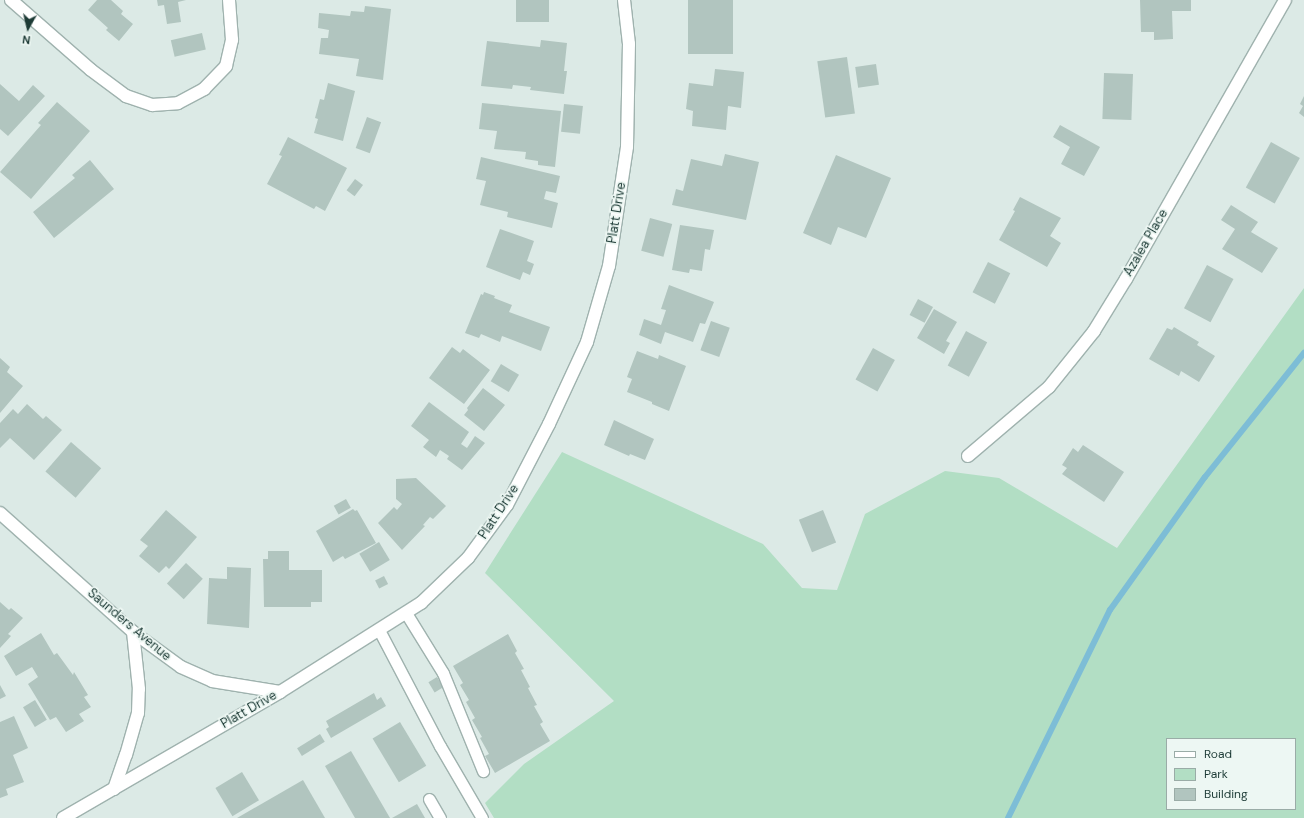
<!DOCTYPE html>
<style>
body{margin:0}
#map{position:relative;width:1304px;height:818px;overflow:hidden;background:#dceae6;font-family:"DM Sans",sans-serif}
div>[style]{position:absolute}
.green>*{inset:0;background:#b2dec4}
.stream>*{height:6px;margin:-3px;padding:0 3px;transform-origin:3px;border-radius:3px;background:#7dbdd6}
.building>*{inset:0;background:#b1c5bf;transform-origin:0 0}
.roads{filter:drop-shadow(1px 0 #9fb2ae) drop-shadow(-1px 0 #9fb2ae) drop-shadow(0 1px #9fb2ae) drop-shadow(0 -1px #9fb2ae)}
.lane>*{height:11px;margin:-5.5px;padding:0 5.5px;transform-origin:5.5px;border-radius:5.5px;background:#fff}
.street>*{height:12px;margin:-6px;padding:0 6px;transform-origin:6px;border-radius:6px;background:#fff}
.secondary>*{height:12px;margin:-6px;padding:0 6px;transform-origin:6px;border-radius:6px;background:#fff}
span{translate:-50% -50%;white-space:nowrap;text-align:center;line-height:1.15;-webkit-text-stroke:3.5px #edf7f3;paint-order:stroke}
.street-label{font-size:13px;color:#1d3b36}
.legend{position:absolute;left:1166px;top:738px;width:130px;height:72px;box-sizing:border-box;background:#edf7f3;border:1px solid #9aaca7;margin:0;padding:5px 7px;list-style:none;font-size:12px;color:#1d3b36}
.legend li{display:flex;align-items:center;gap:8px;height:20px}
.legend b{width:20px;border:1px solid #9aaca7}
.north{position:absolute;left:8px;top:8px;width:40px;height:40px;-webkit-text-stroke:3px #edf7f3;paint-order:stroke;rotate:188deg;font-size:11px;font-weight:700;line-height:16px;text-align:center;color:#1d3b36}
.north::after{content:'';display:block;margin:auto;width:14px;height:18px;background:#1d3b36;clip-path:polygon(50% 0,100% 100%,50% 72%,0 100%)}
</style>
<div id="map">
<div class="green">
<div style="clip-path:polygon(evenodd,1304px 288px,1304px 818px,494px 818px,485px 803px,524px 764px,614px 701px,485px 573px,562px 452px,763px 544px,802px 588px,837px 590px,865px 514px,945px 471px,999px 478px,1117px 548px,1304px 288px,1167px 739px,1295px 739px,1295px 809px,1167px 809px,1167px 739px)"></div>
</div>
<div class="stream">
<div style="left:1008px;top:818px;width:232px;rotate:-63.9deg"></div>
<div style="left:1110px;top:610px;width:163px;rotate:-54.5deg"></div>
<div style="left:1205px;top:477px;width:159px;rotate:-51.4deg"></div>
</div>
<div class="building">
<div style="clip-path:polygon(97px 0,111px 0,123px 11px,121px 14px,133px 24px,119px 41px,106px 30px,108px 28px,88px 10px)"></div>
<div style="clip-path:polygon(157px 0,186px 0,178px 2px,181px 22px,167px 24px,164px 5px,158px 6px)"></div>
<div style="left:516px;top:0;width:33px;height:22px"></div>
<div style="left:688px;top:0;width:45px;height:54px"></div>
<div style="clip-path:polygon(1140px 0,1191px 0,1191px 11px,1172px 11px,1173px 39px,1154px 40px,1154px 32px,1141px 32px)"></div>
<div style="clip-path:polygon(365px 6px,391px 9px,383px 80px,356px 76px,359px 59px,319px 54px,321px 38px,328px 38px,329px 30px,318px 28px,319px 13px,350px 16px,351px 11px,364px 12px)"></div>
<div style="left:202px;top:33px;width:17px;height:32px;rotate:77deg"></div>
<div style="clip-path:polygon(541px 40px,567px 43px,564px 71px,567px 71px,564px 94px,530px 90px,531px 87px,513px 85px,512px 89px,481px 86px,487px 41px,540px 47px)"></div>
<div style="left:847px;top:57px;width:57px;height:30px;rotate:82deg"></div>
<div style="left:876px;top:64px;width:21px;height:21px;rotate:82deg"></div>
<div style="clip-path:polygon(715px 69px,744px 72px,741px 108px,728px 106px,726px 130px,692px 126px,693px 111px,686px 109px,689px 83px,713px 86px)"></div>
<div style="left:1104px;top:73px;width:29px;height:46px;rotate:2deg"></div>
<div style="clip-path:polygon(328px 83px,355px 91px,343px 141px,314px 133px,318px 119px,315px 118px,320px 99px,324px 100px)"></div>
<div style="clip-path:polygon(0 84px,19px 101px,33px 85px,45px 96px,8px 136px,0 129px)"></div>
<div style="clip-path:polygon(1304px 96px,1304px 117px,1299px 113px,1303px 106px,1300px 104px)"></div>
<div style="clip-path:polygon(57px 102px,90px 131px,31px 199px,0 172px,41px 125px,38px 123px)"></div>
<div style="clip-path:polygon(482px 103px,561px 111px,555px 167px,538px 165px,538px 161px,525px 159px,526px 152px,494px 149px,497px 131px,479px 129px)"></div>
<div style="left:564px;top:104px;width:19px;height:28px;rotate:6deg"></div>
<div style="left:367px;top:117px;width:15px;height:33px;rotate:20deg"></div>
<div style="clip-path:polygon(1060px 125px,1100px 147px,1084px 176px,1061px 164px,1070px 147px,1053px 137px)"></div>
<div style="clip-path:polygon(288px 137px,347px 168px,325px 211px,316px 206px,314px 209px,267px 184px,282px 156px,279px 155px)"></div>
<div style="left:1271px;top:142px;width:33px;height:52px;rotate:29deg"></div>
<div style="clip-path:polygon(725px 154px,759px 162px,746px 220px,672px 205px,676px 189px,683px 191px,691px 159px,722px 166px)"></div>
<div style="clip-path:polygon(836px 155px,891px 178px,866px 238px,838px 227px,831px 245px,803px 233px)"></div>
<div style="clip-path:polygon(481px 157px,560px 176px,556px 193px,546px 191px,544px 199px,558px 203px,552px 228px,507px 217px,508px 212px,480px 205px,486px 181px,476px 179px)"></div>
<div style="clip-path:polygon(90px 160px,114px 189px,54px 238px,33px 212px,75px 178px,72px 175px)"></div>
<div style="left:355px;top:179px;width:10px;height:14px;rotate:37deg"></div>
<div style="clip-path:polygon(1020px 197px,1061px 218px,1050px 236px,1061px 243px,1047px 267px,999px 240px,1015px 211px,1013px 210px)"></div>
<div style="clip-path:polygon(1231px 205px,1258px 222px,1251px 232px,1278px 248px,1262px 273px,1222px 249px,1235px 229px,1221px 220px)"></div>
<div style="left:650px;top:218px;width:23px;height:34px;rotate:15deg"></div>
<div style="clip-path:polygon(680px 225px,714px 230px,710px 250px,705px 249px,702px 271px,690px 269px,689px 273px,672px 270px)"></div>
<div style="clip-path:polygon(500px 229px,534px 241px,527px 261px,534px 264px,530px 275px,523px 272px,520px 280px,486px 267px)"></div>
<div style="left:988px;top:262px;width:25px;height:34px;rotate:27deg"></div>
<div style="left:1207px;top:265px;width:30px;height:49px;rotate:28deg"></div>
<div style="clip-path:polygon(669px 285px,714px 302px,705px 324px,700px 323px,693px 342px,665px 332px,661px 344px,639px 335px,644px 319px,661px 325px,666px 310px,661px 309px)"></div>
<div style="clip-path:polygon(484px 292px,495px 296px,494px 298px,512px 305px,509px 312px,550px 327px,541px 351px,502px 336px,500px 342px,481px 334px,479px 338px,465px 333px,481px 294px,483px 295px)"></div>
<div style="left:918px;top:299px;width:17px;height:18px;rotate:28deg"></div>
<div style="clip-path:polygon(934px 309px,957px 322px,946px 341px,950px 343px,944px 354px,917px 338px)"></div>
<div style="left:711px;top:321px;width:20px;height:31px;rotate:20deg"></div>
<div style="clip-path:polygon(1174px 327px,1199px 342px,1197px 345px,1215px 356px,1199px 382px,1181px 371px,1179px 376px,1149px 359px,1167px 328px,1172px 330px)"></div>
<div style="left:966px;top:331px;width:24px;height:39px;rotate:28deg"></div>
<div style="clip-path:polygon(452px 347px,460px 353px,463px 349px,490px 370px,464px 404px,429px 378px)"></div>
<div style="left:873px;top:348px;width:25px;height:36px;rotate:29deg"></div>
<div style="clip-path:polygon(637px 351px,658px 359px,659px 355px,686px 366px,669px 411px,652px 404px,652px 402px,627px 392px,632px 379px,627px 377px)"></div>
<div style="clip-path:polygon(0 358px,10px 367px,7px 372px,23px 386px,0 413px)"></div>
<div style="left:501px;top:364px;width:21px;height:20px;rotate:31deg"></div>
<div style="clip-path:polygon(483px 388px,505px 405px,484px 431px,464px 415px,468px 410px,467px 408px)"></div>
<div style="clip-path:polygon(429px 402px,469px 432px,461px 444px,467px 448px,475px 436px,485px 443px,462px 470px,447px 459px,449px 456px,440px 450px,436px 457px,423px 447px,429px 440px,411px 426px)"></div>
<div style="clip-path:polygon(27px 404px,43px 419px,46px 416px,62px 430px,34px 460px,10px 438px,0 448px,0 423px,13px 409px,18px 414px)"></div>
<div style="clip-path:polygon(614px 420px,654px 439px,645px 460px,630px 454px,629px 456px,604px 445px)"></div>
<div style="left:71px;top:442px;width:40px;height:39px;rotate:41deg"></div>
<div style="clip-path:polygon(1083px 445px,1124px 472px,1104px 502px,1062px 474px,1067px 468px,1062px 465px,1073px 448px,1078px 452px)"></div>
<div style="clip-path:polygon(416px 478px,446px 506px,433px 519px,430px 517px,423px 525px,425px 526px,402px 550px,378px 523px,394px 507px,397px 510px,402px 504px,396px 499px,396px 479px)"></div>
<div style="left:346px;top:499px;width:10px;height:14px;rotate:61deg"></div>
<div style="clip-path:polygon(353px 509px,355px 511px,357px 510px,376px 543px,345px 559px,343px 556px,333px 562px,316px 531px)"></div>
<div style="clip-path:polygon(166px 510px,197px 537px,169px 569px,166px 566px,159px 573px,139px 556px,148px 546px,140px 540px)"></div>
<div style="left:823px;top:510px;width:35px;height:26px;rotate:68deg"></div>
<div style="left:379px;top:542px;width:21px;height:23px;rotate:59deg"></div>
<div style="clip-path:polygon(268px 551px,289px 551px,289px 570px,322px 570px,322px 602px,311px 602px,311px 607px,264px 607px,263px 559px,268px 559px)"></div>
<div style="left:186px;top:563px;width:23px;height:28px;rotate:43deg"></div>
<div style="clip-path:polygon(227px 567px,251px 568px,249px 628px,207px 624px,209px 578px,227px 579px)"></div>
<div style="left:384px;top:576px;width:9px;height:10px;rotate:63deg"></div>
<div style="clip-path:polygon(0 602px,9px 610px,11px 608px,23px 618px,8px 634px,11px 636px,0 648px)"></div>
<div style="clip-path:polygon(41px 633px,54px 655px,57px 653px,73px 675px,74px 672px,88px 695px,84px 697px,91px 707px,79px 714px,84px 721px,66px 732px,56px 717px,50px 720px,28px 684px,38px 677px,32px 667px,16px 676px,4px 656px)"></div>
<div style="clip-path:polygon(508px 634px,517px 651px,515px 653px,524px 669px,521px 670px,530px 687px,528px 688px,537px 705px,534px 706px,543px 722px,540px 724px,550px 741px,495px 773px,485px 756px,489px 754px,480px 738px,482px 737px,472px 720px,475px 718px,466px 702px,469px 700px,460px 685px,463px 683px,453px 666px)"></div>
<div style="left:437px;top:677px;width:12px;height:10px;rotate:59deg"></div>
<div style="clip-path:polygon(0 685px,6px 696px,0 699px)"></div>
<div style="clip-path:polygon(374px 693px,377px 700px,381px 697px,386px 706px,331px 738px,326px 729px,329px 727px,326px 721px)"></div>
<div style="left:35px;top:700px;width:23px;height:14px;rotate:59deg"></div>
<div style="clip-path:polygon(14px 716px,28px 748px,13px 755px,24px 782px,6px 789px,8px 795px,0 798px,0 722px)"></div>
<div style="left:400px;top:722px;width:51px;height:32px;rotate:59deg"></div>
<div style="left:320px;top:734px;width:9px;height:27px;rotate:58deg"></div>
<div style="clip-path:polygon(351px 751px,390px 818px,355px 818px,325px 766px)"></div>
<div style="left:242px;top:772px;width:33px;height:31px;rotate:59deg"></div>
<div style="clip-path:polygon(303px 780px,325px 818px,237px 818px)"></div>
<div style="clip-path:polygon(417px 804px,425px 818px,392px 818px)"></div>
</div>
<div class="roads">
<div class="lane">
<div style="left:406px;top:613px;width:70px;rotate:58.3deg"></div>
<div style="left:443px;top:673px;width:106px;rotate:67.8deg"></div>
<div style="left:379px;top:630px;width:131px;rotate:62.3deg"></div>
<div style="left:440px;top:746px;width:83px;rotate:59.7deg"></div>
<div style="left:429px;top:799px;width:22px;rotate:60deg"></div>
</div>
<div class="street">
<div style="left:11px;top:0;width:106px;rotate:41.2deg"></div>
<div style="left:91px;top:70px;width:44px;rotate:36.6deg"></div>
<div style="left:126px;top:96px;width:28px;rotate:19deg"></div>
<div style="left:152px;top:105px;width:26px;rotate:-4deg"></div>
<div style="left:178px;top:103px;width:30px;rotate:-28deg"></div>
<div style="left:204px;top:89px;width:32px;rotate:-46deg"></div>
<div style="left:226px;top:66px;width:27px;rotate:-77deg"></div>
<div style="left:232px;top:40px;width:40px;rotate:-94.3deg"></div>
<div style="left:968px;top:456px;width:106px;rotate:-40.4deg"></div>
<div style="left:1049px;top:387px;width:72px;rotate:-51.2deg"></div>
<div style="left:1094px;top:331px;width:61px;rotate:-58.4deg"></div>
<div style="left:1126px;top:279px;width:321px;rotate:-60.3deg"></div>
</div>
<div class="secondary">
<div style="left:0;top:513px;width:178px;rotate:41.8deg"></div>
<div style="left:133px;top:632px;width:59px;rotate:36.1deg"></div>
<div style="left:181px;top:667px;width:34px;rotate:24deg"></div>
<div style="left:212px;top:681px;width:69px;rotate:9.2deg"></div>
<div style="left:114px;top:789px;width:36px;rotate:-71deg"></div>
<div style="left:126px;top:755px;width:44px;rotate:-74.1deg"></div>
<div style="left:138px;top:713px;width:24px;rotate:-88deg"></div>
<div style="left:139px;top:689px;width:57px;rotate:-96deg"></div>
<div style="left:63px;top:818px;width:251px;rotate:-30.1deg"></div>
<div style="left:280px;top:692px;width:167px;rotate:-32.3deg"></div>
<div style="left:421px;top:603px;width:65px;rotate:-43.8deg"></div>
<div style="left:468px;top:558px;width:66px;rotate:-53.7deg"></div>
<div style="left:507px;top:505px;width:91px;rotate:-62.6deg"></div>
<div style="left:549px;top:424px;width:90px;rotate:-65.1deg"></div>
<div style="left:587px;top:342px;width:79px;rotate:-73.9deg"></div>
<div style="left:609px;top:266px;width:120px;rotate:-81.4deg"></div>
<div style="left:627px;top:147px;width:103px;rotate:-88.9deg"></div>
<div style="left:629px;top:44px;width:44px;rotate:-96.5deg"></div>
</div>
</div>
<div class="street-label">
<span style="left:617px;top:213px;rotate:-81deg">Platt Drive</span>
<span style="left:1146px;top:243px;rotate:-60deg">Azalea Place</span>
<span style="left:499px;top:512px;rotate:-57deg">Platt Drive</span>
<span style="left:129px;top:625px;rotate:40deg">Saunders Avenue</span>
<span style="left:249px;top:710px;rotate:-30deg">Platt Drive</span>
</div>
<ul class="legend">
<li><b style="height:5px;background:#fff"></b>Road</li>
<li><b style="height:11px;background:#b2dec4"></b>Park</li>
<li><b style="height:11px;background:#b1c5bf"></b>Building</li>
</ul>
<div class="north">N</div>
</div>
